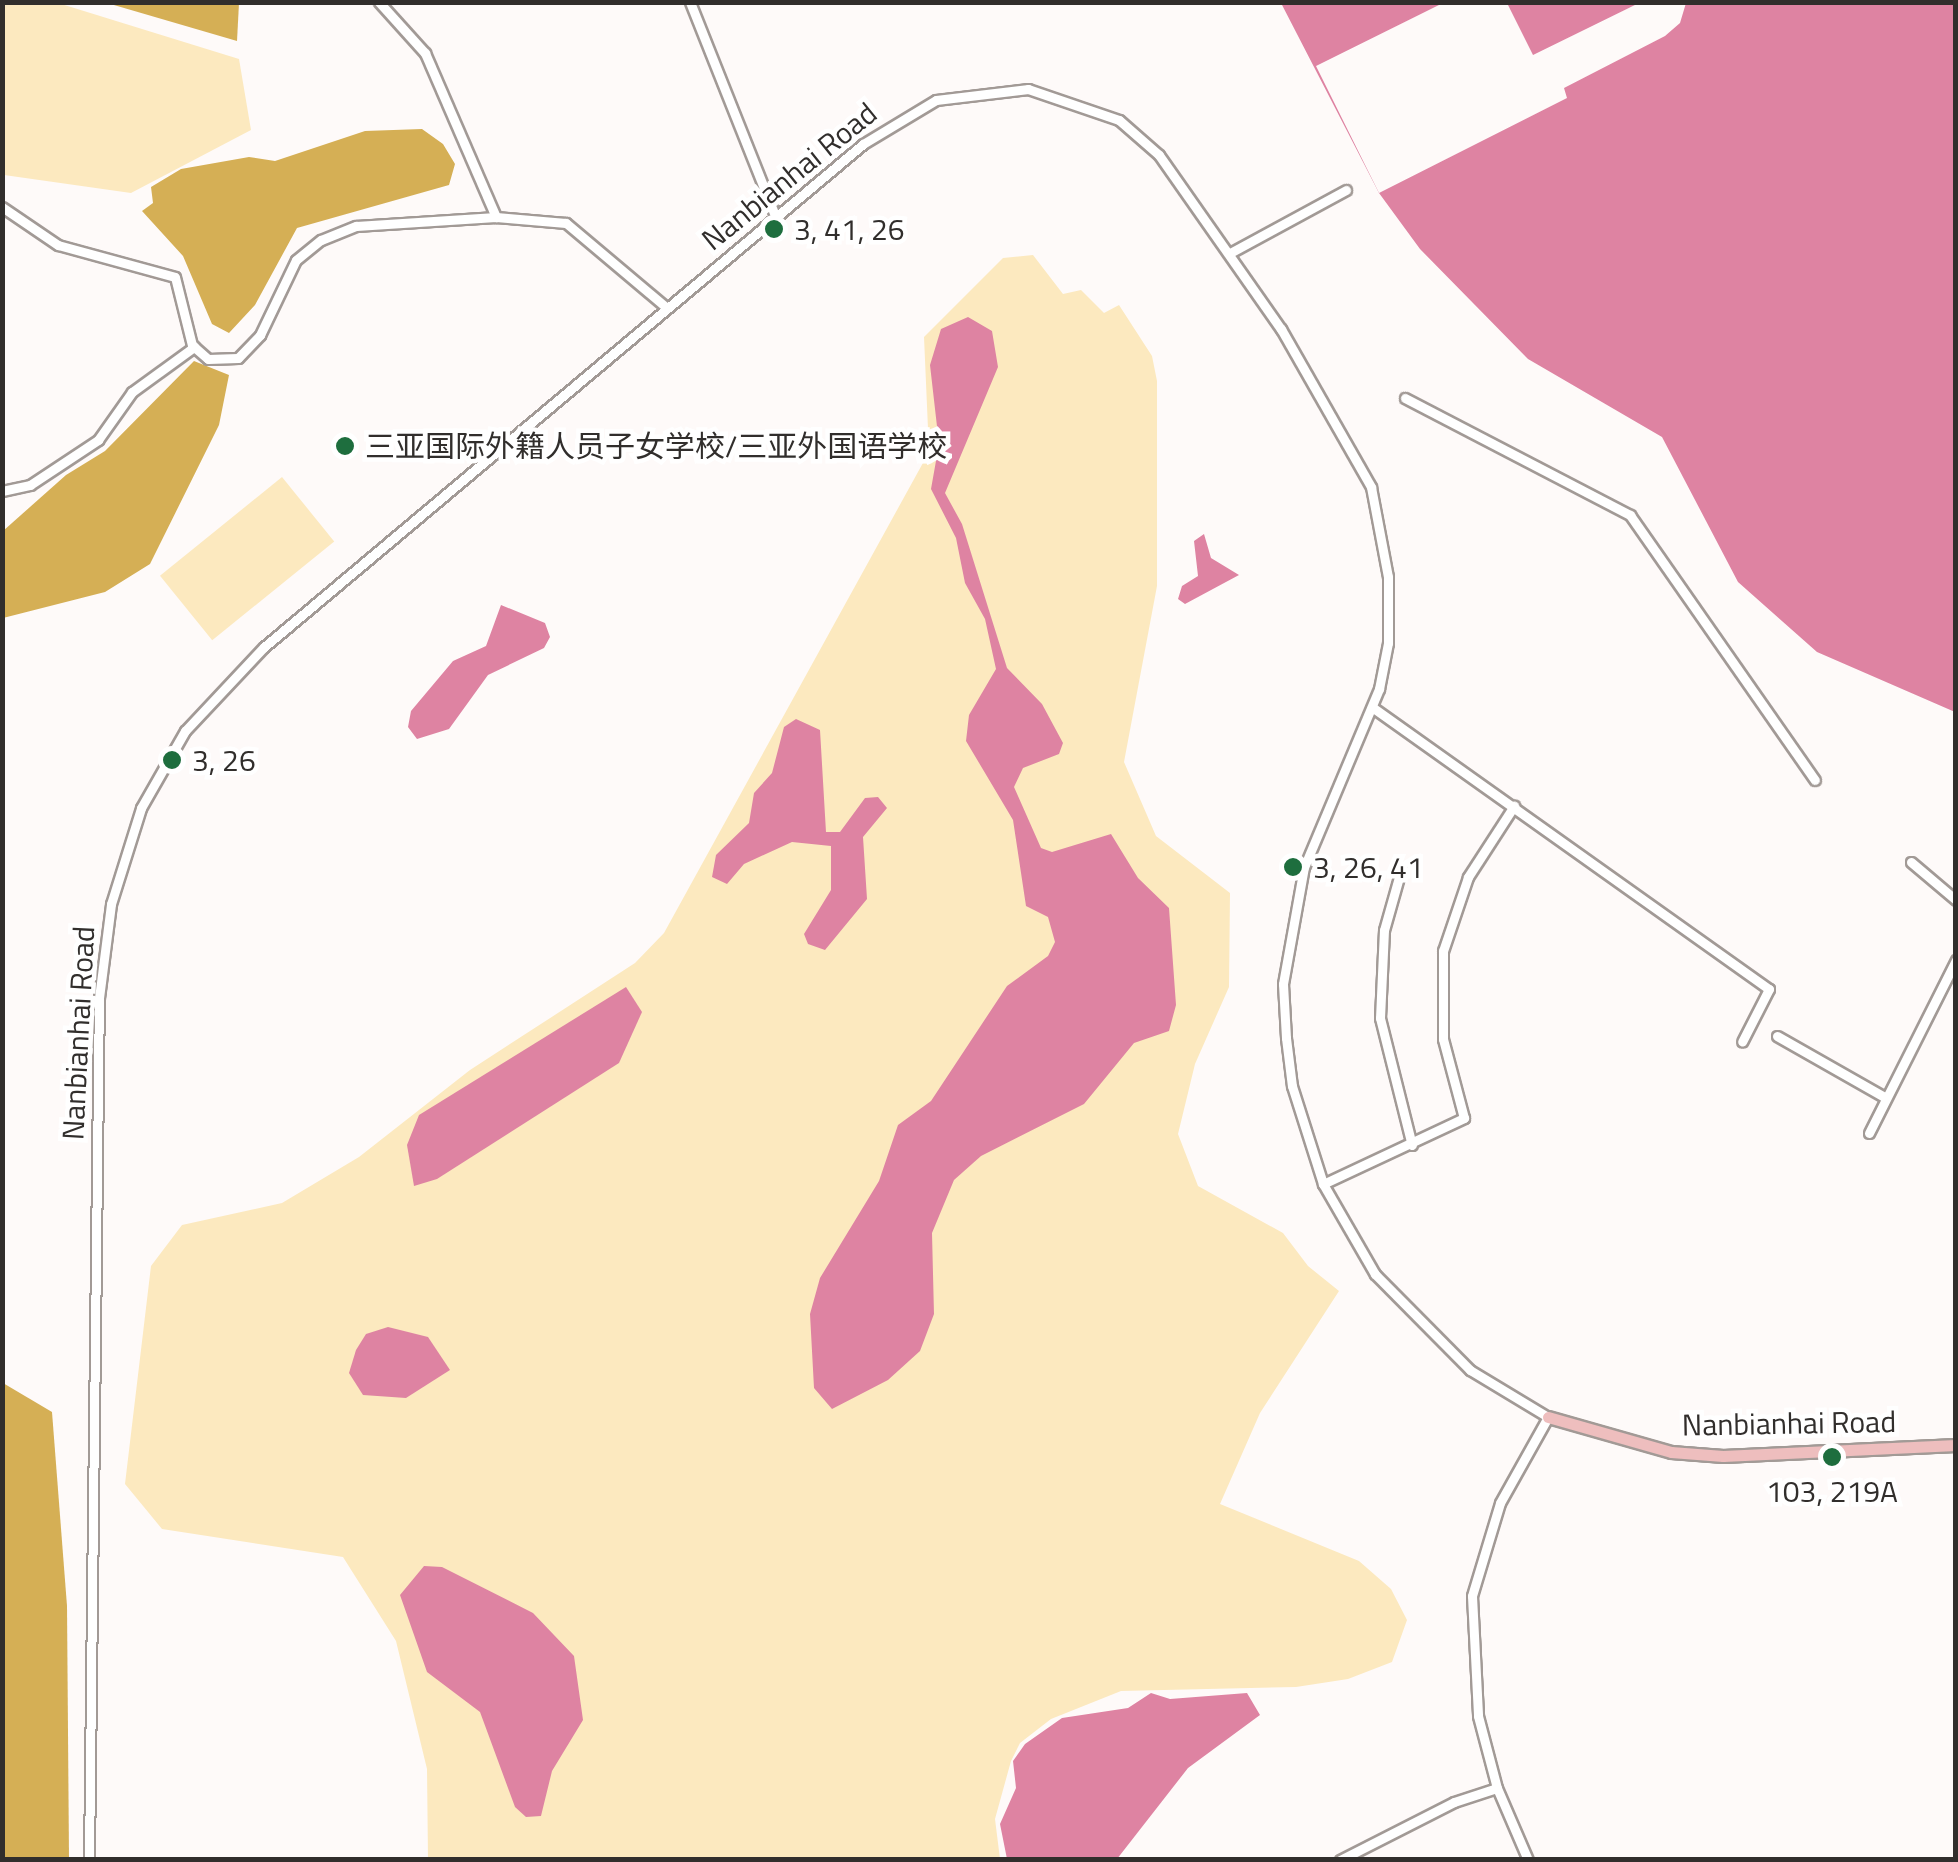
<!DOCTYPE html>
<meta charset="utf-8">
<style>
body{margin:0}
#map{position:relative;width:1958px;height:1862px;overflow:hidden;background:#fefaf9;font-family:"Titillium Web","Noto Sans SC",sans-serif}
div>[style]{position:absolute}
.green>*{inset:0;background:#fce9bf;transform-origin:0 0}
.forest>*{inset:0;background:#d5af55}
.water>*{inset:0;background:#de83a2}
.pier>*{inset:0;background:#fefaf9}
.roads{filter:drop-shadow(2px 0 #a29a96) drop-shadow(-2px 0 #a29a96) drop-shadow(0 2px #a29a96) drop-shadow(0 -2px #a29a96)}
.minor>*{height:9px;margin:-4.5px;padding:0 4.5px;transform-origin:4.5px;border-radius:4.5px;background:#fff}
.major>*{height:11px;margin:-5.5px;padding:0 5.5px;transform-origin:5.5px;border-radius:5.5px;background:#eebebe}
.dots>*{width:28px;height:28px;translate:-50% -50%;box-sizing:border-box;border:5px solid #fff;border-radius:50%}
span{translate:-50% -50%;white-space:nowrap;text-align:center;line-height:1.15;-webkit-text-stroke:9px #fff;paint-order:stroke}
.street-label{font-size:30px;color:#312e2c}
.poi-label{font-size:30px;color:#312e2c}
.left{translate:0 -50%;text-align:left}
.frame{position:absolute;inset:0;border:5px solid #312e2c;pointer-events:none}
</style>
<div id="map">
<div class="green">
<div style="clip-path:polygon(2px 3px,58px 3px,239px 59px,251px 130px,131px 193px,4px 175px)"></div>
<div style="clip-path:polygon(1033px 255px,1063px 294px,1081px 290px,1104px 313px,1119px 305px,1152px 356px,1157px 381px,1157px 586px,1124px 762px,1156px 836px,1230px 893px,1229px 987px,1195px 1064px,1178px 1134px,1198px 1186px,1283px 1233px,1308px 1266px,1339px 1291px,1260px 1413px,1220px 1504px,1359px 1561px,1391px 1589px,1407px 1620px,1392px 1662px,1348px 1679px,1296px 1687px,1121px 1691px,1051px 1719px,1020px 1743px,1011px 1761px,995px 1819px,1000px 1859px,428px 1859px,427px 1769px,396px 1641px,343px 1557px,162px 1529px,125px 1484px,151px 1266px,182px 1225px,282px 1203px,359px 1157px,470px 1070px,635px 963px,664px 933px,929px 452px,924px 337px,1003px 258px)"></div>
<div style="left:282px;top:477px;width:83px;height:157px;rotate:51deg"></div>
</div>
<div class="forest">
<div style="clip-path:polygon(107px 3px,239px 3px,237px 41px)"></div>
<div style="clip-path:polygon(422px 129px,443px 144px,455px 164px,449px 185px,297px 228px,255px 305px,229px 333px,212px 324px,183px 256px,142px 211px,153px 203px,151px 187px,181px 169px,249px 157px,275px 161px,365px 131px)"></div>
<div style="clip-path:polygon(194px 361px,229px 375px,219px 425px,150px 564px,105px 592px,3px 618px,3px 531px,66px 475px,105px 451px)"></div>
<div style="clip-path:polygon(3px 1383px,52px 1412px,67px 1606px,69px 1859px,3px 1859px)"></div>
</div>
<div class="water">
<div style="clip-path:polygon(1281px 3px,1955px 3px,1955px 712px,1817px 652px,1738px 582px,1662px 437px,1528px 359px,1420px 249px,1379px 193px)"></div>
<div style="clip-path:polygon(968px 317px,992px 331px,998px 367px,945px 493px,962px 524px,1007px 668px,1042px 704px,1063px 743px,1059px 754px,1023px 768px,1014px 787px,1041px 848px,1052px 852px,1111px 834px,1138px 878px,1169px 908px,1176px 1005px,1169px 1031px,1134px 1043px,1084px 1104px,981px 1156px,954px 1180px,932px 1233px,934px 1314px,920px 1351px,888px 1380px,832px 1409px,814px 1388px,810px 1314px,820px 1278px,879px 1181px,898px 1125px,931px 1101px,1007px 986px,1048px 956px,1055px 942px,1048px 917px,1026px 906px,1013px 820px,966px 741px,969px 715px,996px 669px,985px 619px,965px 583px,956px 538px,931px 489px,939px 444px,930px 365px,941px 329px)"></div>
<div style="clip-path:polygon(1204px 534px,1211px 558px,1239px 575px,1185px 604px,1178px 599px,1182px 586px,1198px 576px,1194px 541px)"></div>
<div style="clip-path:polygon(501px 605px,545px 623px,550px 637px,544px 648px,488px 675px,449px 729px,417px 739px,408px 727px,411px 711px,453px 661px,486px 646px)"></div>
<div style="clip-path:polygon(796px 719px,820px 730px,826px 832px,840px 832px,865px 798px,878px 797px,887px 808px,863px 837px,867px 899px,825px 950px,808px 944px,804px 934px,831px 890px,831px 846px,792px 842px,744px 864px,727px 884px,712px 877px,716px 855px,749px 823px,754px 793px,772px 773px,784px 727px)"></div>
<div style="clip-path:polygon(626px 987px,642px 1012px,619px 1063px,437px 1179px,414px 1186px,407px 1145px,419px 1115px)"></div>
<div style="clip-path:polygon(388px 1327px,428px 1337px,450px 1370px,406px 1398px,363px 1395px,349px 1373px,356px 1350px,366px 1334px)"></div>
<div style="clip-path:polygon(424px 1566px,442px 1567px,533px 1613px,574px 1656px,583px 1720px,552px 1771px,541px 1816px,526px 1817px,515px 1807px,480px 1712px,427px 1672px,400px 1595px)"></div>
<div style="clip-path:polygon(1151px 1693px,1170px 1699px,1247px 1693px,1260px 1715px,1188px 1768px,1117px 1859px,1007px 1859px,1000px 1824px,1016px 1788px,1013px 1761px,1025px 1744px,1062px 1718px,1128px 1708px)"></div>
</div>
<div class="pier">
<div style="clip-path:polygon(1443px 3px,1507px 3px,1533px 55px,1639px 3px,1686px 3px,1680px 23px,1665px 36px,1564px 88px,1567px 98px,1379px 193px,1316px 66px)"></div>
</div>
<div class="roads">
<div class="minor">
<div style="left:379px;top:2px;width:69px;rotate:48deg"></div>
<div style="left:425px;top:53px;width:179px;rotate:66.6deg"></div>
<div style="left:690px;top:2px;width:232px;rotate:68.3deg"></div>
<div style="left:2px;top:207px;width:68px;rotate:34.2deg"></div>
<div style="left:58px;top:245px;width:121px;rotate:15.3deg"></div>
<div style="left:175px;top:277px;width:70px;rotate:76deg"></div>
<div style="left:192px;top:345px;width:21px;rotate:41deg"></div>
<div style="left:208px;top:359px;width:30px;rotate:-2deg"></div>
<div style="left:238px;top:358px;width:32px;rotate:-46deg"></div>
<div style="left:260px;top:335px;width:83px;rotate:-64.4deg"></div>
<div style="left:296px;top:260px;width:32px;rotate:-39deg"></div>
<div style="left:321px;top:240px;width:38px;rotate:-22deg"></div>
<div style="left:356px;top:226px;width:140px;rotate:-3.7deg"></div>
<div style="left:496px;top:217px;width:70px;rotate:4.9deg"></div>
<div style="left:566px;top:223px;width:132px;rotate:40.1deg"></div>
<div style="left:1230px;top:253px;width:132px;rotate:-28.5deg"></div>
<div style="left:1405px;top:398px;width:254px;rotate:27.5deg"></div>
<div style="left:1630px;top:515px;width:323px;rotate:55.1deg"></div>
<div style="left:2px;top:491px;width:29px;rotate:-12deg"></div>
<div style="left:30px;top:485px;width:82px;rotate:-33.5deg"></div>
<div style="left:98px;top:440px;width:59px;rotate:-54.7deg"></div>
<div style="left:132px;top:392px;width:77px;rotate:-36deg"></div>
<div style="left:1372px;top:707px;width:487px;rotate:35.4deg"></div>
<div style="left:1769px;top:989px;width:59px;rotate:117deg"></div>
<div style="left:1911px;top:862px;width:59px;rotate:40.2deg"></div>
<div style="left:1401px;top:870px;width:62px;rotate:105.8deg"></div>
<div style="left:1384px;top:930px;width:88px;rotate:92.6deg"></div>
<div style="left:1380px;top:1018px;width:131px;rotate:75.9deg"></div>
<div style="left:1777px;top:1036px;width:125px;rotate:29.6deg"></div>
<div style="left:1869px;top:1133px;width:194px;rotate:-63.3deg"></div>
<div style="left:1323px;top:1184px;width:156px;rotate:-25.1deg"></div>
<div style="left:1464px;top:1118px;width:82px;rotate:-104.9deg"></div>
<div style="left:1443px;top:1039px;width:88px;rotate:-90deg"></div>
<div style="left:1443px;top:951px;width:78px;rotate:-71.3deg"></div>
<div style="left:1468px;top:877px;width:85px;rotate:-57.1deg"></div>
<div style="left:89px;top:1860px;width:862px;rotate:-89.34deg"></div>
<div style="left:99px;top:998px;width:95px;rotate:-82.7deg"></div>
<div style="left:111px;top:904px;width:101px;rotate:-72.6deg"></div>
<div style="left:141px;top:808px;width:89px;rotate:-60.3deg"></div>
<div style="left:185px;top:731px;width:115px;rotate:-46.8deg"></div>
<div style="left:264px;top:647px;width:782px;rotate:-40.02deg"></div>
<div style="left:863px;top:144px;width:85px;rotate:-31.1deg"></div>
<div style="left:936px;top:100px;width:93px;rotate:-6.8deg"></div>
<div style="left:1028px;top:89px;width:96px;rotate:18.8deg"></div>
<div style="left:1119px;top:120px;width:53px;rotate:41.2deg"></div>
<div style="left:1159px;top:155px;width:213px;rotate:55deg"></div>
<div style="left:1281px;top:329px;width:182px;rotate:60.3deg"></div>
<div style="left:1371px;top:487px;width:92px;rotate:79.3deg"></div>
<div style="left:1388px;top:577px;width:66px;rotate:90deg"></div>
<div style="left:1388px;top:643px;width:47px;rotate:101.1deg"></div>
<div style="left:1379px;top:689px;width:193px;rotate:112.8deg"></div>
<div style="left:1304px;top:867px;width:119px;rotate:100.2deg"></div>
<div style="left:1283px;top:984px;width:54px;rotate:86.8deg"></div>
<div style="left:1286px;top:1038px;width:48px;rotate:82.9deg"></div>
<div style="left:1292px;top:1086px;width:103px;rotate:72.4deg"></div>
<div style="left:1323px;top:1184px;width:104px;rotate:60deg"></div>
<div style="left:1375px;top:1274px;width:135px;rotate:45.3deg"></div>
<div style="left:1470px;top:1370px;width:91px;rotate:31.1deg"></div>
<div style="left:1548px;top:1417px;width:98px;rotate:119.2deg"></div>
<div style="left:1500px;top:1503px;width:97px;rotate:106.8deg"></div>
<div style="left:1472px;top:1596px;width:120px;rotate:87.1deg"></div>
<div style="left:1478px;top:1716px;width:74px;rotate:75.2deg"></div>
<div style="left:1497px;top:1788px;width:78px;rotate:66.7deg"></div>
<div style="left:1340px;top:1860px;width:128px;rotate:-27deg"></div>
<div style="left:1454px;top:1802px;width:45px;rotate:-18deg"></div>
</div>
<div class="major">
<div style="left:1548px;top:1417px;width:128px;rotate:15.9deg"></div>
<div style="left:1671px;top:1452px;width:52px;rotate:4.4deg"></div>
<div style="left:1723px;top:1456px;width:233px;rotate:-2.7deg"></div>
</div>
</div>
<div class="dots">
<div style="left:774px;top:229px;background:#1e6e3e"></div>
<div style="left:345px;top:446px;background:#1e6e3e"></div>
<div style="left:172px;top:760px;background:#1e6e3e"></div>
<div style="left:1293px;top:867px;background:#1e6e3e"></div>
<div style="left:1832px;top:1457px;background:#1e6e3e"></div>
</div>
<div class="street-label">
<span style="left:789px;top:176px;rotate:-39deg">Nanbianhai Road</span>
<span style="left:78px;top:1033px;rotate:-87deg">Nanbianhai Road</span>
<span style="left:1789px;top:1423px;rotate:-1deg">Nanbianhai Road</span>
</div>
<div class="poi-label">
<span class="left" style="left:794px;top:229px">3, 41, 26</span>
<span class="left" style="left:365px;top:446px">三亚国际外籍人员子女学校/三亚外国语学校</span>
<span class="left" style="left:192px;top:760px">3, 26</span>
<span class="left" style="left:1313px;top:867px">3, 26, 41</span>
<span style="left:1832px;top:1491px">103, 219A</span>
</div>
<div class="frame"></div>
</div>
